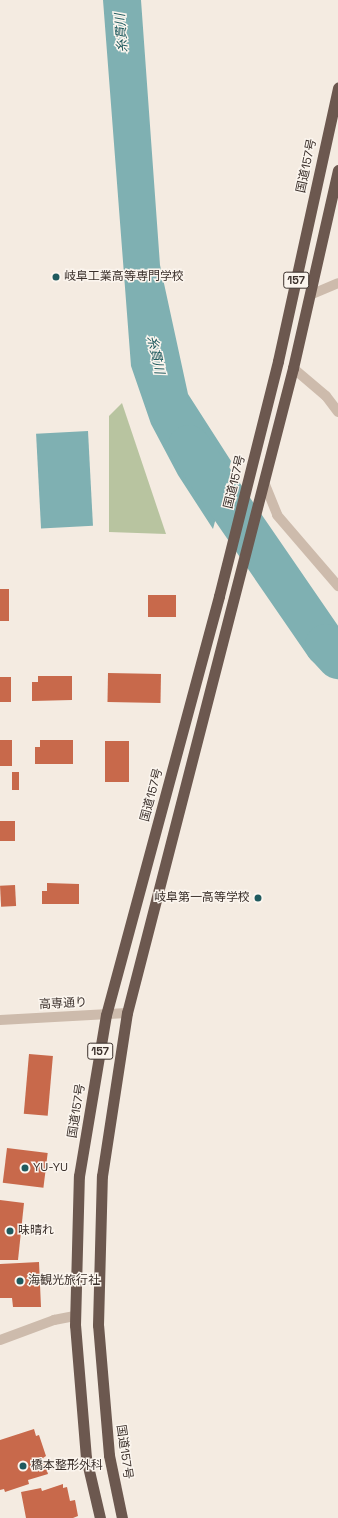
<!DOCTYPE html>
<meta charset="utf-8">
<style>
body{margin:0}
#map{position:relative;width:338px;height:1518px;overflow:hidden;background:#f4ebe1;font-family:"Space Grotesk","Noto Sans JP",sans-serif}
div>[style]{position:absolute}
.green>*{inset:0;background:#b8c4a0}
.water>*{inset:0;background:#7fb0b2;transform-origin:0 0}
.river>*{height:42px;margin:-21px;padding:0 21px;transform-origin:21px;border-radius:21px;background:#7fb0b2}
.building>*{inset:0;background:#c8694b;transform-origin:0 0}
.minor>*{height:10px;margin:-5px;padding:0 5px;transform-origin:5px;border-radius:5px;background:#cdbbac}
.trunk>*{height:11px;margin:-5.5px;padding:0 5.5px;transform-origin:5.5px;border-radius:5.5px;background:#6c584f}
.dots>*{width:11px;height:11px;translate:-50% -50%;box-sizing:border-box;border:2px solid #fbf5ee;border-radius:50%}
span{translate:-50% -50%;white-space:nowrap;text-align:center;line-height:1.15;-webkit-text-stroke:3px #fbf5ee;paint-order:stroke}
.shield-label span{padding:1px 3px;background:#fbf5ee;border:1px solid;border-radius:3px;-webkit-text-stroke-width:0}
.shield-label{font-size:11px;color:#3b302b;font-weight:700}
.street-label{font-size:12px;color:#3b302b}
.poi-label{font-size:12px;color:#3b302b}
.left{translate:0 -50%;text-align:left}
.right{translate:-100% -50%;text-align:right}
.water-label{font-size:13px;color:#1f5a5e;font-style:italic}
</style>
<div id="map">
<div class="green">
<div style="clip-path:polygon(122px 403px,166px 534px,109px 532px,109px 416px)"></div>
</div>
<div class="water">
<div style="clip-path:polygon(103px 0,141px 0,160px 265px,188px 394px,231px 461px,213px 529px,178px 475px,151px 424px,131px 366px)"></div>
<div style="left:88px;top:431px;width:95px;height:52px;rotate:87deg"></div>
</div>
<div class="river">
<div style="left:189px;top:446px;width:242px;rotate:55.5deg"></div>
<div style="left:326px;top:645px;width:18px;rotate:47deg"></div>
</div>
<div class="building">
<div style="left:0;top:589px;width:9px;height:32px"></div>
<div style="left:148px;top:595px;width:28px;height:22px"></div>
<div style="left:108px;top:673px;width:53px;height:29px;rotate:1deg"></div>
<div style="clip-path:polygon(38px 676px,72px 676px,72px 700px,32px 701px,32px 682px,38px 682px)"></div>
<div style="left:0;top:677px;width:11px;height:25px"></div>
<div style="left:0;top:740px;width:12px;height:26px"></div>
<div style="clip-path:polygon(40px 740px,73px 740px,73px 764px,35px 764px,35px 747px,40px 747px)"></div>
<div style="left:129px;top:741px;width:41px;height:24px;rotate:90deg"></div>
<div style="left:12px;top:772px;width:7px;height:18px"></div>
<div style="left:0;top:821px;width:15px;height:20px"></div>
<div style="clip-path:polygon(47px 883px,79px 884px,79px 904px,42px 904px,42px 891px,47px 891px)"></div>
<div style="left:15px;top:885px;width:21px;height:15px;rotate:87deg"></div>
<div style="left:29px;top:1054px;width:24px;height:60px;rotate:5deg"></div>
<div style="left:7px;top:1148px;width:41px;height:35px;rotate:7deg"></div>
<div style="clip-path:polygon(0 1200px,24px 1203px,18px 1260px,0 1260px)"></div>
<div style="clip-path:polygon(39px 1262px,41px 1307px,13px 1307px,12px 1298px,0 1298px,0 1264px)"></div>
<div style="clip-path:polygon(34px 1429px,36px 1436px,39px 1435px,46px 1456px,43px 1458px,48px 1474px,28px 1480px,29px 1484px,5px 1492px,4px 1489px,0 1490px,0 1440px)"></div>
<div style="clip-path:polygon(63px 1484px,63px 1488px,67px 1487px,70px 1501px,75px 1500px,78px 1516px,73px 1518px,26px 1518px,21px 1492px,41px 1488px,42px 1491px)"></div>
</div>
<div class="minor">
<div style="left:310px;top:295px;width:30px;rotate:-23deg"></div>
<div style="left:293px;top:368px;width:43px;rotate:40.3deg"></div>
<div style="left:326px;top:396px;width:20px;rotate:53deg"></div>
<div style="left:264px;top:482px;width:35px;rotate:68deg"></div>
<div style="left:277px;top:515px;width:94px;rotate:49.3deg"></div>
<div style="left:0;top:1020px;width:127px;rotate:-3.2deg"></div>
<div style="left:0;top:1340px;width:58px;rotate:-20.3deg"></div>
<div style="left:54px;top:1320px;width:21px;rotate:-11deg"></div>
</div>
<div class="trunk">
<div style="left:100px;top:1518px;width:62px;rotate:-103.1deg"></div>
<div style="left:86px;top:1458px;width:133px;rotate:-94.7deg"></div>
<div style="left:75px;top:1325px;width:149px;rotate:-88.5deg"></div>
<div style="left:79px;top:1176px;width:163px;rotate:-80.5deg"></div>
<div style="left:106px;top:1015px;width:434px;rotate:-74.9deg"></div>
<div style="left:219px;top:596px;width:242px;rotate:-75.9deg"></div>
<div style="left:278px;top:361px;width:280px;rotate:-77.6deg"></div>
<div style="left:122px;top:1518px;width:64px;rotate:-101.7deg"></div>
<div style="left:109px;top:1455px;width:130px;rotate:-94.8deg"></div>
<div style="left:98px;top:1325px;width:149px;rotate:-88.5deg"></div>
<div style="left:102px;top:1176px;width:165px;rotate:-81.3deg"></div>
<div style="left:127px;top:1013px;width:666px;rotate:-75.57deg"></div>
<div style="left:293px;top:368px;width:203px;rotate:-77.2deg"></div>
</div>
<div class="dots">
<div style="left:56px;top:277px;background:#1f5a5e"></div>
<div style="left:258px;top:898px;background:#1f5a5e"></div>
<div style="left:25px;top:1168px;background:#1f5a5e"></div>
<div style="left:10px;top:1231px;background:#1f5a5e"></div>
<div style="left:20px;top:1281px;background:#1f5a5e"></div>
<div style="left:23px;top:1466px;background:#1f5a5e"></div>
</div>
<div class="shield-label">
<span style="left:296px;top:280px">157</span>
<span style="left:100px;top:1051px">157</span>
</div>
<div class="street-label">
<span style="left:307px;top:166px;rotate:-78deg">国道157号</span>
<span style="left:235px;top:482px;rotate:-76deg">国道157号</span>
<span style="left:152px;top:795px;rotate:-75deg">国道157号</span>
<span style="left:63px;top:1004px;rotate:-3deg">高専通り</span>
<span style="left:77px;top:1111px;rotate:-81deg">国道157号</span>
<span style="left:124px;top:1452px;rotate:82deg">国道157号</span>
</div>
<div class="poi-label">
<span class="left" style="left:64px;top:277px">岐阜工業高等専門学校</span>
<span class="right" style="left:250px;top:898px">岐阜第一高等学校</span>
<span class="left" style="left:33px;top:1168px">YU-YU</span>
<span class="left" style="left:18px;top:1231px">味晴れ</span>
<span class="left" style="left:28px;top:1281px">海観光旅行社</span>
<span class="left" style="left:31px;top:1466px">橋本整形外科</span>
</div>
<div class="water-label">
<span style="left:122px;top:33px;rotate:-94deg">糸貫川</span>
<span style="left:155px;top:355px;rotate:78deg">糸貫川</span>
</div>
</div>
